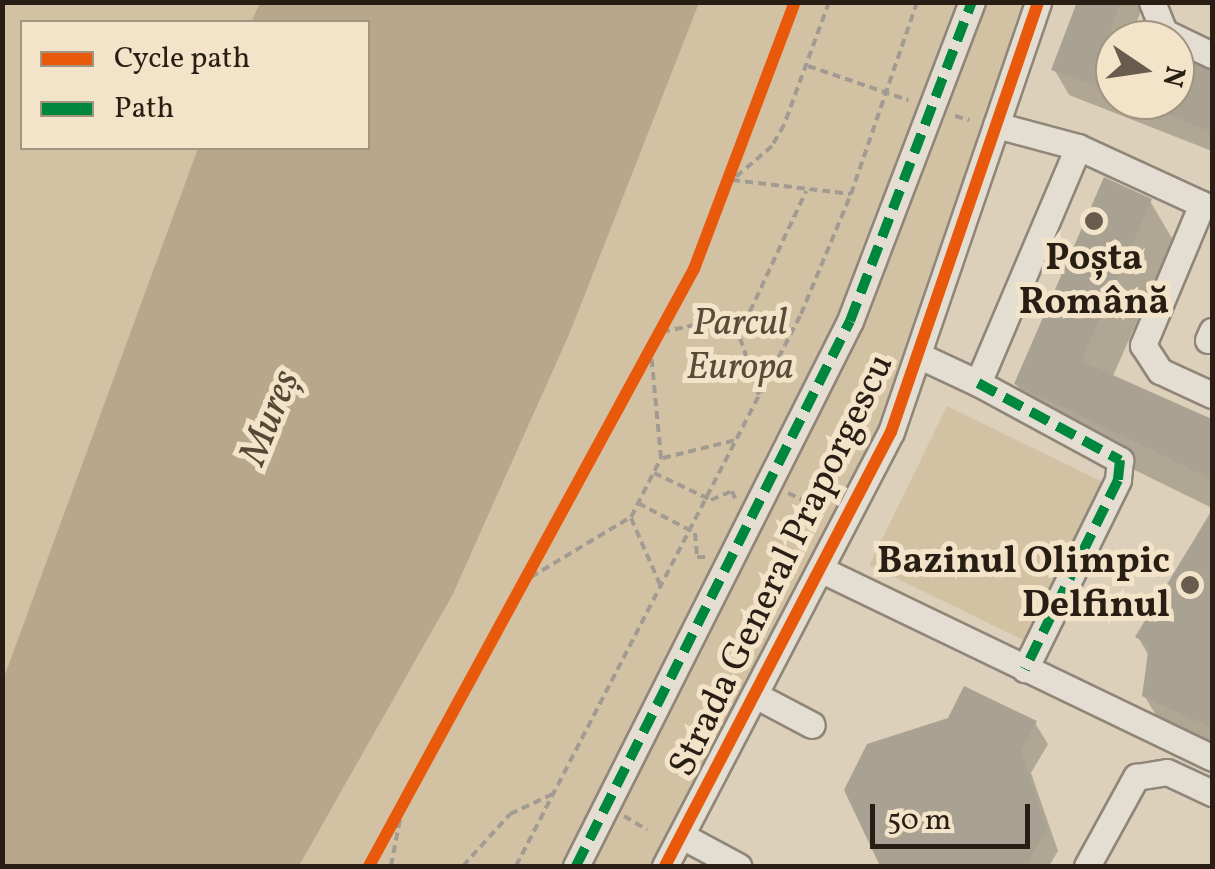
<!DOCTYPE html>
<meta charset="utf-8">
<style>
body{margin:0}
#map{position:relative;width:1215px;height:869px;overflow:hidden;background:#ddd0ba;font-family:Vollkorn,serif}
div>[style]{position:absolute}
.green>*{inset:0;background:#d3c1a4;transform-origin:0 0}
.water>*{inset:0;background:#b9a78c}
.shadow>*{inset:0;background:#0003}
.building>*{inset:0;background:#a9a192}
.path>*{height:4px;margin-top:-2px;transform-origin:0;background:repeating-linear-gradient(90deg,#a29b92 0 8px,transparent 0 13px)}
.roads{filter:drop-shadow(2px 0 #8f8679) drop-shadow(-2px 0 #8f8679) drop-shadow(0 2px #8f8679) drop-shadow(0 -2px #8f8679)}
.minor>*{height:25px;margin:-12.5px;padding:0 12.5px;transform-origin:12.5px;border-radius:12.5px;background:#e4ddd2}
.quiet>*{height:10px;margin-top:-5px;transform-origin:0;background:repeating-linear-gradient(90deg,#00873e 0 20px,transparent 0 30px)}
.cycleway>*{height:12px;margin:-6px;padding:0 6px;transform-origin:6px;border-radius:6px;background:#e8590c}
.dots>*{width:28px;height:28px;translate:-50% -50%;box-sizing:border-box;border:5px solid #f2e3c9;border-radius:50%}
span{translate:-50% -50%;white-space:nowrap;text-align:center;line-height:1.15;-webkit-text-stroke:10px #f2e3c9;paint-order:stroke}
.poi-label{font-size:38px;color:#281e14;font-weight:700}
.right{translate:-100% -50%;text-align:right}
.park-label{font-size:38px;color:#594b3a;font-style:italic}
.street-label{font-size:38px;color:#281e14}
.water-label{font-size:40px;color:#554837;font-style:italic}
.frame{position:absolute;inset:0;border:5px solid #281e14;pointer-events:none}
.legend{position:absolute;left:20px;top:20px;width:350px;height:130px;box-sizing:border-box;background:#f2e3c9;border:2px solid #a19481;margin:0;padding:12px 18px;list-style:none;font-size:30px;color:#281e14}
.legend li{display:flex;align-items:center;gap:20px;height:50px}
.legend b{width:50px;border:2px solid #a19481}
.north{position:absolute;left:1095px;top:20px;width:100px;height:100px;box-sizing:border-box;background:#f2e3c9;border:2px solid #a19481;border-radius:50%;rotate:103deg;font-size:28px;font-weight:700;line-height:40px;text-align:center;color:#281e14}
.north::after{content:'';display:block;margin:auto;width:35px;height:45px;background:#675c4e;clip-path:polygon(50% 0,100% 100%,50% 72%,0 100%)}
.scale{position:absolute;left:870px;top:804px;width:160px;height:45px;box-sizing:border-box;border:5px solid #281e14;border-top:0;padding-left:12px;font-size:30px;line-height:35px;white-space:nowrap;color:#281e14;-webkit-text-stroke:8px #f2e3c9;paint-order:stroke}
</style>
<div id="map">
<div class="green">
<div style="clip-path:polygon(3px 3px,260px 3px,251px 22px,22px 22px,22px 148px,198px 148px,3px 680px)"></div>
<div style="clip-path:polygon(699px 3px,1032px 3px,889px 413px,654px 866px,299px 866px,453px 594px,571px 330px)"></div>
<div style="left:947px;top:406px;width:182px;height:177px;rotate:26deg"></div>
</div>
<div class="water">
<div style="clip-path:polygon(260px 3px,699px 3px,571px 330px,453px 594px,299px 866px,3px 866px,3px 680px,198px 148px,368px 148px,368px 22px,251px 22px)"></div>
</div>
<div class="shadow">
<div style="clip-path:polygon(1078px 2px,1160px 2px,1156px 14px,1140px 13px,1131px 38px,1137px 40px,1115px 40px,1115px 100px,1175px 100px,1175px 56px,1212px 71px,1212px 151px,1069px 95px,1054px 69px)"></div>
<div style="clip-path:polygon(1150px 201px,1173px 240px,1112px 378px,1212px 424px,1212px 508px,1039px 423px,1016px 384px)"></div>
<div style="clip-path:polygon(1202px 532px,1212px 536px,1212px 742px,1157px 717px,1144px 695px,1150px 658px,1138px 637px)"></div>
<div style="clip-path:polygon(1035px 723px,1048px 744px,1031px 773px,1058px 851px,1049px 866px,883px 866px,847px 790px)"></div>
</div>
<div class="building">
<div style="clip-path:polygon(1077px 2px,1121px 2px,1111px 27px,1115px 93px,1051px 70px)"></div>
<div style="clip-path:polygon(1175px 55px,1212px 71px,1212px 132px,1135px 101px,1175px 100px)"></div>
<div style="clip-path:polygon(1104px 177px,1152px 199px,1081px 361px,1212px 419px,1212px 479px,1014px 384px)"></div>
<div style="clip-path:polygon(1212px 510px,1212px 728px,1142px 696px,1149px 645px,1135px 637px)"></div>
<div style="clip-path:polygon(964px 686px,1037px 721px,1021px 751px,1047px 828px,1026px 866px,880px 866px,844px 790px,867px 744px,948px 718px)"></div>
</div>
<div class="path">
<div style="left:829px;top:2px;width:131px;rotate:110.1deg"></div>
<div style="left:784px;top:125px;width:24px;rotate:120deg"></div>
<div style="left:772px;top:146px;width:52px;rotate:139.6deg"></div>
<div style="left:732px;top:180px;width:120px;rotate:6.7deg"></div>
<div style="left:808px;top:66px;width:106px;rotate:18.8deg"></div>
<div style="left:955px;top:116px;width:15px;rotate:16deg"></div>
<div style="left:662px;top:332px;width:66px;rotate:-12.3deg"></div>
<div style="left:726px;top:318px;width:18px;rotate:19deg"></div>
<div style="left:759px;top:395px;width:63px;rotate:-108.4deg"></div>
<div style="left:739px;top:335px;width:159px;rotate:-65deg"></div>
<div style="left:663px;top:458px;width:75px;rotate:-13.9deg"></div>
<div style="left:654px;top:473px;width:63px;rotate:25.3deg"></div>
<div style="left:711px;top:500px;width:23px;rotate:-23deg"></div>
<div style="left:732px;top:491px;width:8px;rotate:67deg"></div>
<div style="left:788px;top:493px;width:40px;rotate:25deg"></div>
<div style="left:638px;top:503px;width:64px;rotate:27.8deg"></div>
<div style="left:695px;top:533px;width:24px;rotate:85deg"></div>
<div style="left:697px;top:557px;width:9px"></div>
<div style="left:631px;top:518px;width:75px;rotate:66.5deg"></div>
<div style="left:531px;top:577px;width:117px;rotate:-31deg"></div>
<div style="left:631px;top:517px;width:66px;rotate:-63deg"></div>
<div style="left:661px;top:458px;width:106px;rotate:-95.4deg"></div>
<div style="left:624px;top:816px;width:27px;rotate:31deg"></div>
<div style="left:391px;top:866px;width:58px;rotate:-79.1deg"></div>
<div style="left:463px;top:866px;width:70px;rotate:-47.9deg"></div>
<div style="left:510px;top:814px;width:50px;rotate:-25deg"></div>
<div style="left:516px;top:866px;width:621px;rotate:-62.69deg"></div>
<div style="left:801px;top:314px;width:130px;rotate:-67.4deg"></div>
<div style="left:851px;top:194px;width:203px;rotate:-71deg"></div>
</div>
<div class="roads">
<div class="minor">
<div style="left:1152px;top:2px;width:32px;rotate:68deg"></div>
<div style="left:1164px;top:32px;width:53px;rotate:25.6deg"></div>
<div style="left:996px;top:125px;width:85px;rotate:15deg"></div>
<div style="left:1078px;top:147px;width:136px;rotate:24.7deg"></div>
<div style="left:1202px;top:204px;width:153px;rotate:112.7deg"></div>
<div style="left:1143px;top:345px;width:31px;rotate:57deg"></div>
<div style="left:1160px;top:371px;width:57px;rotate:24.8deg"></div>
<div style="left:1208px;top:340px;width:10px;rotate:-66deg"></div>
<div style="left:920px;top:356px;width:64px;rotate:25deg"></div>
<div style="left:978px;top:383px;width:256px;rotate:-67deg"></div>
<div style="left:978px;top:383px;width:162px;rotate:28.5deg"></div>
<div style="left:1120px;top:460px;width:20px;rotate:96deg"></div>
<div style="left:1118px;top:480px;width:211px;rotate:116.2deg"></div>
<div style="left:822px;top:570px;width:433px;rotate:25.7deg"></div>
<div style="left:755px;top:695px;width:64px;rotate:27.8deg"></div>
<div style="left:682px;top:836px;width:64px;rotate:28.2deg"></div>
<div style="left:576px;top:866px;width:610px;rotate:-63.31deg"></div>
<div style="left:850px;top:321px;width:342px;rotate:-69.1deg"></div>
<div style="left:665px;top:866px;width:489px;rotate:-62.5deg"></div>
<div style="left:891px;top:432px;width:454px;rotate:-71.1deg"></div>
<div style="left:1087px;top:866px;width:102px;rotate:-61.2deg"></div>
<div style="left:1136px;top:777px;width:31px;rotate:-9deg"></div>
<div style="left:1167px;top:772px;width:50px;rotate:25deg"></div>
</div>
</div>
<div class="quiet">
<div style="left:978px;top:383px;width:162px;rotate:28.5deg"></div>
<div style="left:1120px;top:460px;width:20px;rotate:96deg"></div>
<div style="left:1118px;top:480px;width:211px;rotate:116.2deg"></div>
<div style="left:576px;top:866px;width:610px;rotate:-63.31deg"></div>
<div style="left:850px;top:321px;width:342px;rotate:-69.1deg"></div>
</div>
<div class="cycleway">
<div style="left:369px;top:866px;width:680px;rotate:-61.44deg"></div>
<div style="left:694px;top:269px;width:285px;rotate:-69.3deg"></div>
<div style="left:665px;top:866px;width:489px;rotate:-62.5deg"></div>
<div style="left:891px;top:432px;width:454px;rotate:-71.1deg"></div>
</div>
<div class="dots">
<div style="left:1094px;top:221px;background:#675c4e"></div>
<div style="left:1190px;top:585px;background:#675c4e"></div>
</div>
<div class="poi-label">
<span style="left:1094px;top:282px">Poșta<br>Română</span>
<span class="right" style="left:1170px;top:585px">Bazinul Olimpic<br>Delfinul</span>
</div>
<div class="park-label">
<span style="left:740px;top:347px">Parcul<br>Europa</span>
</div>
<div class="street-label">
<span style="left:783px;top:566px;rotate:-64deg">Strada General Praporgescu</span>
</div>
<div class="water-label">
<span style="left:271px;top:418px;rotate:-68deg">Mureș</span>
</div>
<div class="frame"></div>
<ul class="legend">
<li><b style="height:12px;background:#e8590c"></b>Cycle path</li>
<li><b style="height:12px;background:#00873e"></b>Path</li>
</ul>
<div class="north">N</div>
<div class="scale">50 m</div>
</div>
